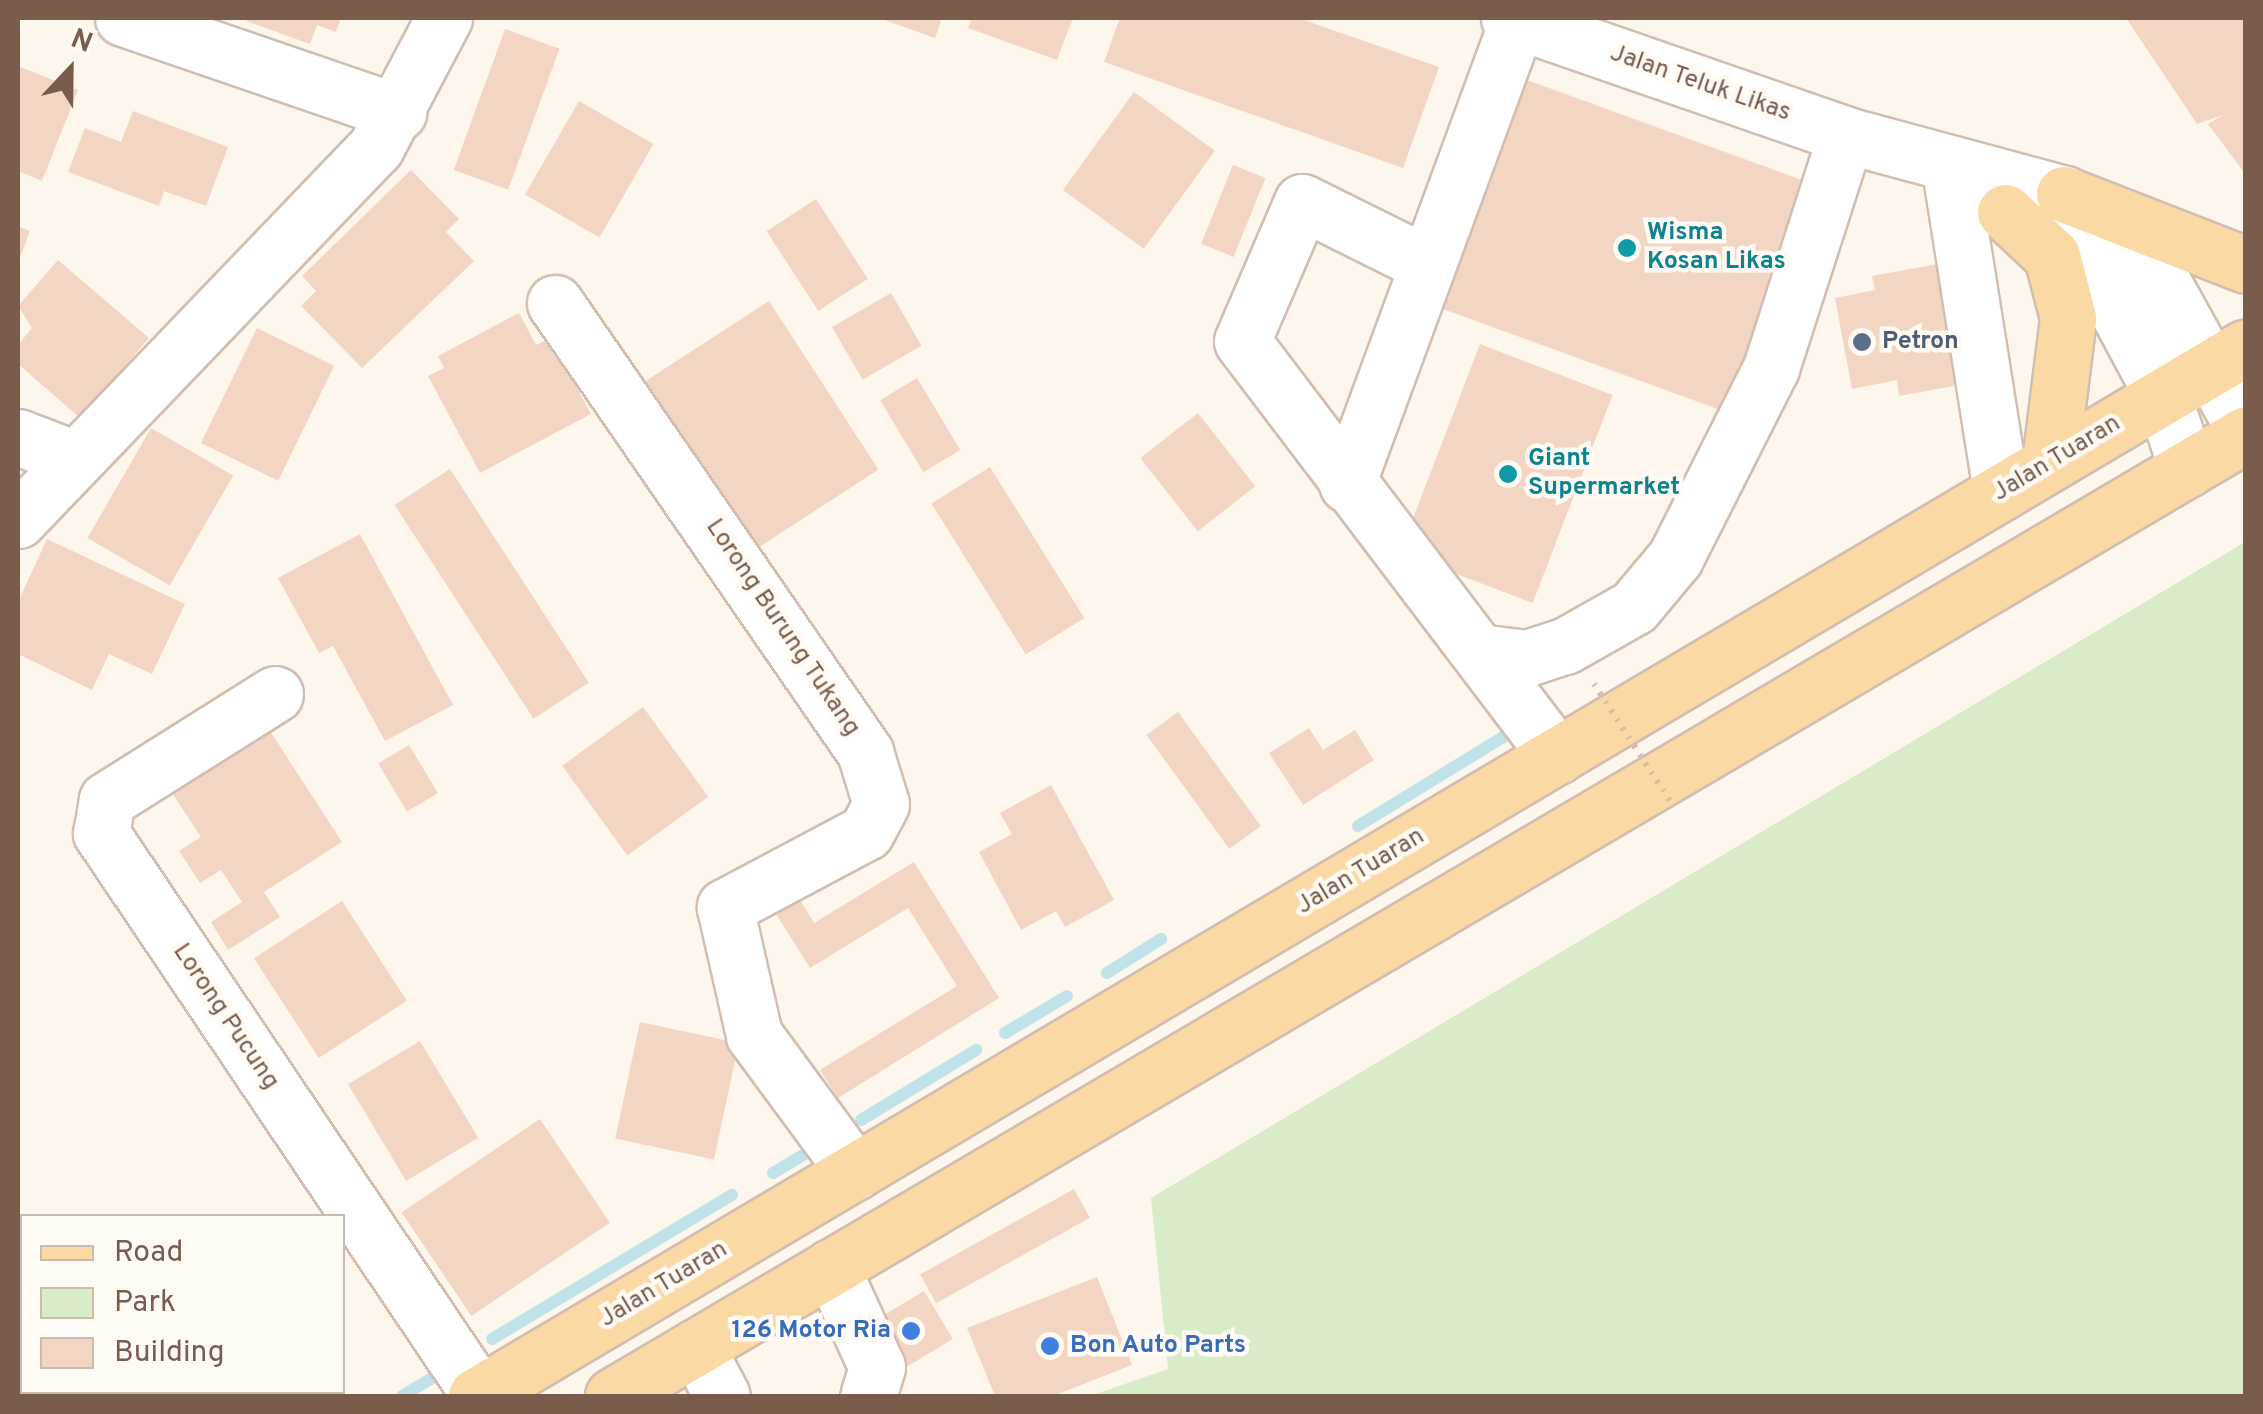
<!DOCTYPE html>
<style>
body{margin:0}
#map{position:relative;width:2263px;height:1414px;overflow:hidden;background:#fdf6ec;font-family:Overpass,sans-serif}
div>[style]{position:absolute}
.green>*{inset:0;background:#d8ecc9}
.stream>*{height:12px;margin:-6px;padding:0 6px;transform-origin:6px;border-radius:6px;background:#bfe3e8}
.building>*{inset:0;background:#f3d5c3;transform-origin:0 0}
.roads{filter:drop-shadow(2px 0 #d1beb0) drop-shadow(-2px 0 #d1beb0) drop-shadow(0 2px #d1beb0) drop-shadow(0 -2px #d1beb0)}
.minor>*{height:55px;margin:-27.5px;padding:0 27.5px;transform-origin:27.5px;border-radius:27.5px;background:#fff}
.major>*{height:55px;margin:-27.5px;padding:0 27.5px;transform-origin:27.5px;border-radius:27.5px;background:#fbd9a5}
.path-bridge>*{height:6px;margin-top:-3px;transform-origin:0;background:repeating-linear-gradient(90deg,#d9b8a5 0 2.5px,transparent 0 10.5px)}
.dots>*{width:28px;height:28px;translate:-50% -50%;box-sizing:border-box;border:5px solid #fffaf3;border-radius:50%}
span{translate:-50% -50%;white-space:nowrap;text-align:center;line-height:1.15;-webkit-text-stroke:9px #fffaf3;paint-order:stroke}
.street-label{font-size:25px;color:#7a5c4d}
.culture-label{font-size:25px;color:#0d838f;font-weight:700}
.left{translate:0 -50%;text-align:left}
.service-label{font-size:25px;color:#4e5e75;font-weight:700}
.shop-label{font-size:25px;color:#366cbe;font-weight:700}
.right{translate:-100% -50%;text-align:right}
.frame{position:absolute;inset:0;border:20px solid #7a5c4d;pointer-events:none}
.legend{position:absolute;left:20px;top:1214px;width:325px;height:180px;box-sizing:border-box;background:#fffaf3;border:2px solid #cabbb1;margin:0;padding:12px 18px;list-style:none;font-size:30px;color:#7a5c4d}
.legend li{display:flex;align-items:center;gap:20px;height:50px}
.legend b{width:50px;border:2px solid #cabbb1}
.north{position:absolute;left:20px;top:20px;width:100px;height:100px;-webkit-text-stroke:8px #fffaf3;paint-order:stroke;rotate:22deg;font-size:28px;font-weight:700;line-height:40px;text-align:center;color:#7a5c4d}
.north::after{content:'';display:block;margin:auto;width:35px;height:45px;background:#7a5c4d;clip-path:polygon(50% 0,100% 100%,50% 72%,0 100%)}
</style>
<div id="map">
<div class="green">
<div style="clip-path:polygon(2245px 542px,2245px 1396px,1090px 1396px,1168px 1369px,1151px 1198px)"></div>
</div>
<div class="stream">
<div style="left:1358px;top:826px;width:182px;rotate:-31.5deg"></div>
<div style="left:1107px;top:973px;width:64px;rotate:-32.2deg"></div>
<div style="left:1005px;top:1033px;width:72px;rotate:-30.8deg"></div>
<div style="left:861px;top:1120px;width:135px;rotate:-31.3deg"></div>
<div style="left:773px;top:1173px;width:49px;rotate:-30.8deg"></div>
<div style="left:492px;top:1339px;width:280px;rotate:-31deg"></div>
<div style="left:402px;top:1396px;width:55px;rotate:-30.8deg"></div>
</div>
<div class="building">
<div style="clip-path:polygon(238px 18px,341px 18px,336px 32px,317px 25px,310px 44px)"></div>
<div style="clip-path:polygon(879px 18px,942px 18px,935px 38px)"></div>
<div style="clip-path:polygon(972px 18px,1073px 18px,1057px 60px,968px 28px)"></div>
<div style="clip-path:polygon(1120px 18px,1298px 18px,1439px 67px,1403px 168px,1104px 62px)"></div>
<div style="clip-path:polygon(2126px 18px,2246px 18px,2246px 175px,2208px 124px,2223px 115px,2197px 124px)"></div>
<div style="left:505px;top:29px;width:58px;height:150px;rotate:20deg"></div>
<div style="clip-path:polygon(18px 66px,78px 90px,42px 181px,18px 171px)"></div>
<div style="left:1527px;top:80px;width:305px;height:244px;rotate:20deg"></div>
<div style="left:1134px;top:92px;width:100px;height:121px;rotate:36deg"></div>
<div style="left:579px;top:101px;width:86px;height:108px;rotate:30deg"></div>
<div style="clip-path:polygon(133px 111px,228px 147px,206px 206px,164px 191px,159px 206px,68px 172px,85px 128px,121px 142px)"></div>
<div style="left:1233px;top:165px;width:35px;height:85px;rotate:22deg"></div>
<div style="clip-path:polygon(411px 170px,459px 219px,446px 232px,474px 261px,362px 368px,301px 306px,316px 291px,302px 276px)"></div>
<div style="left:816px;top:199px;width:95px;height:59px;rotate:57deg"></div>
<div style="clip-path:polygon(18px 226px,30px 231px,18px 263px)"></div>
<div style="clip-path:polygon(58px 260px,149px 338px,80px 418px,18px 364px,18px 345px,32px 328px,18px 306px)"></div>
<div style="clip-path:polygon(1943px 263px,1965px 384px,1899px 396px,1897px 380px,1852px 389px,1835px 298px,1875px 290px,1872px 276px)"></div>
<div style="left:891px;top:293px;width:61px;height:68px;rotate:60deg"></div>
<div style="left:769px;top:301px;width:201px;height:148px;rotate:57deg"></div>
<div style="clip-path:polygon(519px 313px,536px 345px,550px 338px,591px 414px,480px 473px,428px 376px,444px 368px,438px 356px)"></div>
<div style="left:257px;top:328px;width:86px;height:128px;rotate:26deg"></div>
<div style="left:1480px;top:344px;width:142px;height:223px;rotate:21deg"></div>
<div style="left:917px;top:378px;width:84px;height:43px;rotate:59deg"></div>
<div style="left:1198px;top:413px;width:93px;height:73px;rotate:52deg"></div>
<div style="left:151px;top:428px;width:95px;height:127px;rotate:30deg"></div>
<div style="left:990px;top:467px;width:178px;height:69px;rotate:58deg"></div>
<div style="left:450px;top:469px;width:255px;height:66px;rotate:57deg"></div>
<div style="clip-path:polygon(360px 534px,453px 705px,385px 741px,333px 646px,319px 653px,278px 578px)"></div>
<div style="clip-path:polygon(47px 539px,185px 604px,152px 674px,109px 654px,92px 690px,18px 654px,18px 602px)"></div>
<div style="left:643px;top:707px;width:111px;height:100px;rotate:54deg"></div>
<div style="left:1178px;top:712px;width:141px;height:39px;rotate:54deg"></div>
<div style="clip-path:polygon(1309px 728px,1323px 750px,1355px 730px,1374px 760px,1303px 805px,1269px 753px)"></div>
<div style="clip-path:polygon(270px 731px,342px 842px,264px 892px,280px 917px,228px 950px,211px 922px,242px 902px,221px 870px,200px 883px,179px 851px,201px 837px,172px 793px)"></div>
<div style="left:409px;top:745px;width:56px;height:36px;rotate:59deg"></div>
<div style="clip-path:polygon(1051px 785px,1114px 900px,1065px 927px,1056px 911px,1021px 930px,979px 852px,1012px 834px,1000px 813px)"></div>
<div style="clip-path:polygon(914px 862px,999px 998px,838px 1098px,820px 1070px,957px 986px,908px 908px,810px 968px,776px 914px,800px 900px,814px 923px)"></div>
<div style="left:342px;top:901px;width:119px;height:105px;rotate:57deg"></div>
<div style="left:640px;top:1022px;width:101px;height:119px;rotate:12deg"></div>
<div style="left:420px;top:1041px;width:113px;height:84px;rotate:59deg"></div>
<div style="left:540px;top:1119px;width:125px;height:167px;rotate:56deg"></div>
<div style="left:1074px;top:1189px;width:33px;height:176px;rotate:61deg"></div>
<div style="clip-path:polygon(1097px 1277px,1132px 1365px,1053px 1396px,995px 1396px,967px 1328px)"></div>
<div style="left:924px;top:1291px;width:56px;height:64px;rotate:59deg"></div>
</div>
<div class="roads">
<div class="minor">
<div style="left:123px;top:18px;width:291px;rotate:18.9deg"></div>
<div style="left:1509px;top:18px;width:357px;rotate:19.1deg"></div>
<div style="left:1846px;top:135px;width:226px;rotate:15.1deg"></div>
<div style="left:2064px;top:194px;width:104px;rotate:36.4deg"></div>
<div style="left:2148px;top:256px;width:202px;rotate:61deg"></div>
<div style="left:1952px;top:182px;width:314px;rotate:81deg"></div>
<div style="left:2017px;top:217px;width:45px;rotate:24.9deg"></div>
<div style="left:2058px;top:236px;width:66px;rotate:46.8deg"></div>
<div style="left:2103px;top:284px;width:127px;rotate:61.8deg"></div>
<div style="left:2163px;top:396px;width:77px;rotate:71.8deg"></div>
<div style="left:1425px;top:263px;width:137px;rotate:-153.6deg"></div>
<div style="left:1302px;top:202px;width:151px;rotate:113.3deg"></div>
<div style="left:1242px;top:341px;width:521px;rotate:52.8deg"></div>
<div style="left:555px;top:303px;width:546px;rotate:55.38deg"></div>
<div style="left:865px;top:752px;width:54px;rotate:72.9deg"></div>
<div style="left:881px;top:804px;width:32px;rotate:118deg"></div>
<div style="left:866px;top:832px;width:160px;rotate:152deg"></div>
<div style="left:725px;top:907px;width:131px;rotate:77.2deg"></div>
<div style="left:754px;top:1035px;width:170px;rotate:53.6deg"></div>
<div style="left:18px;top:437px;width:61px;rotate:21.1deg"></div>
<div style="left:1347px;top:484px;width:493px;rotate:-69.8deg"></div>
<div style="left:18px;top:520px;width:517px;rotate:-46.18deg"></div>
<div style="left:376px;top:147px;width:146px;rotate:-62.2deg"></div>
<div style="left:1479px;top:652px;width:48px;rotate:7.1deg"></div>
<div style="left:1527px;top:658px;width:40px;rotate:-18deg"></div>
<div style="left:1565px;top:646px;width:79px;rotate:-29.5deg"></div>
<div style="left:1634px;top:607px;width:64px;rotate:-50.1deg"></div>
<div style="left:1675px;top:558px;width:213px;rotate:-63.2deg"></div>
<div style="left:1771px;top:368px;width:245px;rotate:-72.2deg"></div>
<div style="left:275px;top:694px;width:199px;rotate:147.8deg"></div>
<div style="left:107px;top:800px;width:34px;rotate:100deg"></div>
<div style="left:101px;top:833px;width:676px;rotate:56.03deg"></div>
<div style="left:831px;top:1267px;width:110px;rotate:65.3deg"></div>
<div style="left:877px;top:1367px;width:30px;rotate:107deg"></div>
<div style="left:696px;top:1347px;width:55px;rotate:62deg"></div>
</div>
<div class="major">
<div style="left:2064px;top:194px;width:195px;rotate:21.3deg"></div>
<div style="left:2005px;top:212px;width:64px;rotate:43.1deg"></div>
<div style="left:2052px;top:256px;width:64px;rotate:75.5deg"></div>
<div style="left:2068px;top:318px;width:146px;rotate:97.1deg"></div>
<div style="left:476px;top:1396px;width:2057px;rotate:-30.65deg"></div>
<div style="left:613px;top:1396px;width:1895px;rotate:-30.5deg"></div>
</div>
</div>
<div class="path-bridge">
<div style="left:1594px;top:684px;width:147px;rotate:57deg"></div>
</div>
<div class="dots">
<div style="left:1627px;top:248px;background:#0f9aa8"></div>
<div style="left:1862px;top:342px;background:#5c6f8a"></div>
<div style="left:1508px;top:474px;background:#0f9aa8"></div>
<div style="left:911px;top:1331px;background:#3f7fe0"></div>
<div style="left:1050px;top:1346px;background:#3f7fe0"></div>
</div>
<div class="street-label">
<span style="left:1700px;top:84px;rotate:19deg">Jalan Teluk Likas</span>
<span style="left:2057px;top:459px;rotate:-31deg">Jalan Tuaran</span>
<span style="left:782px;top:628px;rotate:56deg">Lorong Burung Tukang</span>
<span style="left:1361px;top:872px;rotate:-31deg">Jalan Tuaran</span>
<span style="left:225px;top:1017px;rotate:56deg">Lorong Pucung</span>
<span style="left:664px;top:1285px;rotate:-31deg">Jalan Tuaran</span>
</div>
<div class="culture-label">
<span class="left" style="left:1647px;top:248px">Wisma<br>Kosan Likas</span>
<span class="left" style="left:1528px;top:474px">Giant<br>Supermarket</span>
</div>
<div class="service-label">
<span class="left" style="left:1882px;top:342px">Petron</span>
</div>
<div class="shop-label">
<span class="right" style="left:891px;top:1331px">126 Motor Ria</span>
<span class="left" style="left:1070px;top:1346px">Bon Auto Parts</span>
</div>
<div class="frame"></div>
<ul class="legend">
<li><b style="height:12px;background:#fbd9a5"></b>Road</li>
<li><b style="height:28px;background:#d8ecc9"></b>Park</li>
<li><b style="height:28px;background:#f3d5c3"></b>Building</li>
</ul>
<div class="north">N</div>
</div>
